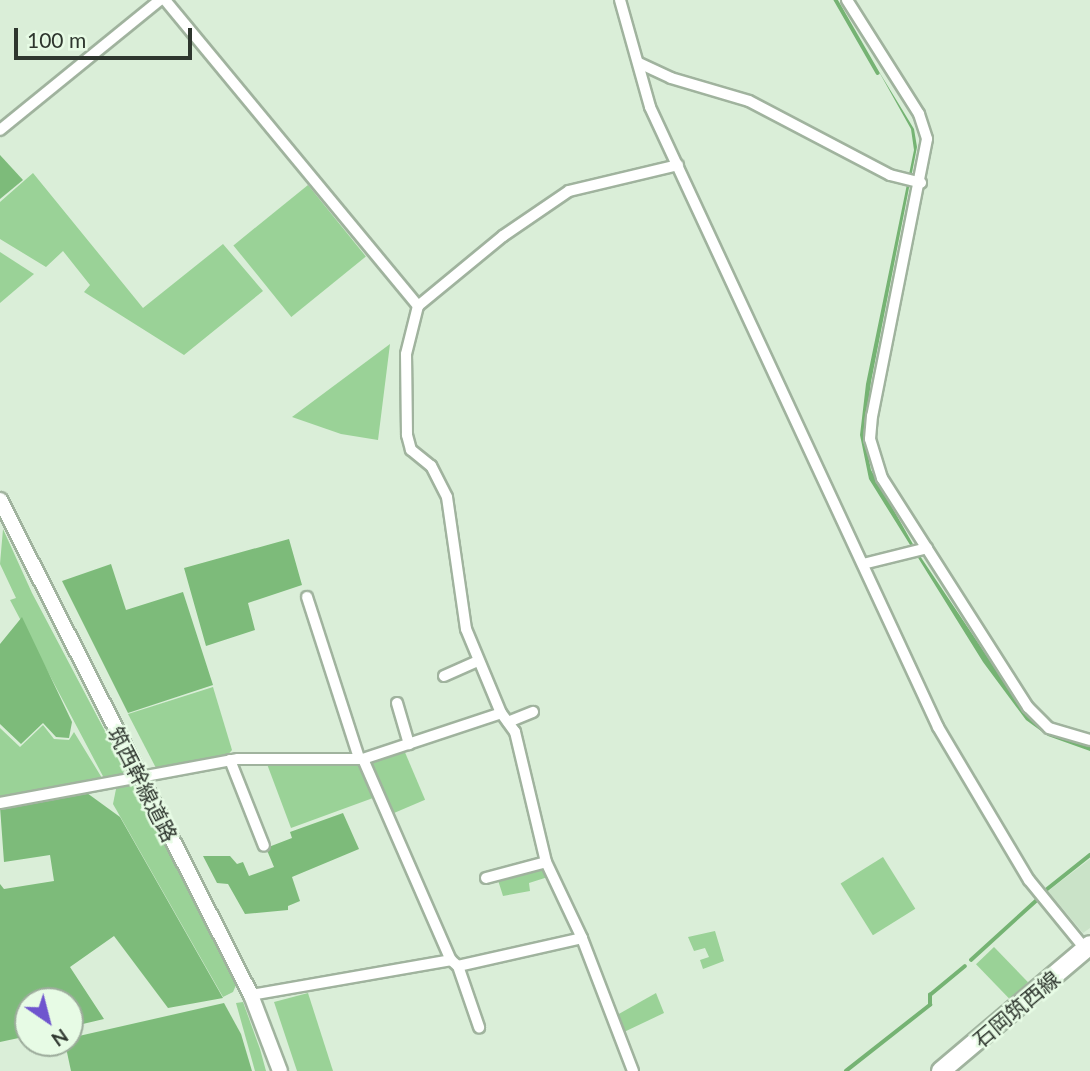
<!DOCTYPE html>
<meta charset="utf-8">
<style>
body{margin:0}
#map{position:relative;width:1090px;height:1071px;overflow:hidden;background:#daeed8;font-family:Lato,"Noto Sans JP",sans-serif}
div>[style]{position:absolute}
.built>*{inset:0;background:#cae3c8}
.green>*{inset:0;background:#9ad297;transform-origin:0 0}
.forest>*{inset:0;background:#7dbb7a}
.water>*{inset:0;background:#75b373}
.stream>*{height:3.5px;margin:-1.75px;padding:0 1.75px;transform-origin:1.75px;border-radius:1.75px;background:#75b373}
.roads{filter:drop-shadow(2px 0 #a0b39e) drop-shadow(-2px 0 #a0b39e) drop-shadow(0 2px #a0b39e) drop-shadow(0 -2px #a0b39e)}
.minor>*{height:10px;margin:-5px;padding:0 5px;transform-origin:5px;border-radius:5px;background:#fff}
.tertiary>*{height:14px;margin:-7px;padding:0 7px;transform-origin:7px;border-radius:7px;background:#fff}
.primary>*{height:18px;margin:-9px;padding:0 9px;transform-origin:9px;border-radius:9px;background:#fff}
span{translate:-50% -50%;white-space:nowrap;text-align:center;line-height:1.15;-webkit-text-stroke:5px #e7fbe5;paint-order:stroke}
.street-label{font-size:21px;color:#2e362e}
.north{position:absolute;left:14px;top:987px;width:70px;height:70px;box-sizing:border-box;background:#e7fbe5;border:2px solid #9dac9c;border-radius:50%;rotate:145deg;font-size:19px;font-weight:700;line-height:28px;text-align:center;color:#2e362e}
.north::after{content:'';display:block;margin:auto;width:24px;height:32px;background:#6f55ce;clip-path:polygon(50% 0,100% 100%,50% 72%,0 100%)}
.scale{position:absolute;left:14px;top:28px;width:178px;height:32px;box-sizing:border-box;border:4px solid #2e362e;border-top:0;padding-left:9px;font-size:21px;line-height:24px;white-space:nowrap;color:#2e362e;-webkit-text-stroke:5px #e7fbe5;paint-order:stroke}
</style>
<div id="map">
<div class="built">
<div style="clip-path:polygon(1090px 859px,1090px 928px,1083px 933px,1048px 891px)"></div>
</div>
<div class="green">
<div style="clip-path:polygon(33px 173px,143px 308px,223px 244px,263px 291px,184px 355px,84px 292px,90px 285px,63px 251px,46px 267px,0 239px,0 202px)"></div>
<div style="left:308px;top:185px;width:92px;height:96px;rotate:51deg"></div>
<div style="clip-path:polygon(0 252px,34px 274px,0 303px)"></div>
<div style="clip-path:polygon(390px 344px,378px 440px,341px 434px,292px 417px)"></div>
<div style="clip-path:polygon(3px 529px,32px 593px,125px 769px,121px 777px,105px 780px,10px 600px,16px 598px,0 564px)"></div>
<div style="clip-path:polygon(213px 687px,232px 750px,227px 756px,156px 768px,128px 714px)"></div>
<div style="clip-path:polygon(43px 725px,54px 739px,69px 740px,74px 732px,102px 778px,0 797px,0 728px,20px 747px)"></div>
<div style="left:404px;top:750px;width:54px;height:35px;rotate:67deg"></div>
<div style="clip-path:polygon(358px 762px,373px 798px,291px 828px,267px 764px)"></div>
<div style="clip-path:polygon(124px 785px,134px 785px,237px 983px,233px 992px,223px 997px,113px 804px,116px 789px)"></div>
<div style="left:883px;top:857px;width:61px;height:50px;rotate:58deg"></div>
<div style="clip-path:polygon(545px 864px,551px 876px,529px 883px,530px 891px,503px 896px,497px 877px)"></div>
<div style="clip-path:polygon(715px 931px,724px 961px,703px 969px,700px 960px,709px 957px,705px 948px,694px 951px,688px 937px)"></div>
<div style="left:994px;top:947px;width:49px;height:25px;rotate:46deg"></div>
<div style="clip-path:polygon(308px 993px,333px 1071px,297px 1071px,274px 1002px)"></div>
<div style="clip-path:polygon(656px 993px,664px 1013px,624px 1032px,617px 1015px)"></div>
<div style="clip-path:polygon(243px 1002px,260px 1049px,266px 1071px,255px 1071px,236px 1003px)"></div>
</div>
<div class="forest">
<div style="clip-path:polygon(0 155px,23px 180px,0 199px)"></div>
<div style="clip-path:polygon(289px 539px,302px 585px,248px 603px,255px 630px,206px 646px,184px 568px)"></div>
<div style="clip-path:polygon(111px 564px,126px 610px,183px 592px,213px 685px,128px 713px,62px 581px)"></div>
<div style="clip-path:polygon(22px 617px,72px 722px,69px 738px,56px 737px,43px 723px,21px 744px,0 724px,0 644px)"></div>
<div style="clip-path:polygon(87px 793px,120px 817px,223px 998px,168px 1008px,114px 936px,70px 967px,104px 1019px,70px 1027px,70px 1001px,28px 1001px,28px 1036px,0 1042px,0 884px,4px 889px,54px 881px,50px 855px,4px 862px,0 807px)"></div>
<div style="clip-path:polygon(343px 813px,359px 849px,292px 877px,300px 901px,288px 906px,288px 910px,245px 914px,228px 884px,217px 883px,203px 856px,230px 856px,237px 864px,243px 862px,249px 876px,274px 867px,266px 848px,292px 838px,290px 832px)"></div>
<div style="clip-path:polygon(224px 1003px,241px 1034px,252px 1071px,71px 1071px,65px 1043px,70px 1038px)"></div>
</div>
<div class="water">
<div style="clip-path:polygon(878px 70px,914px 129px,917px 147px,871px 382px,864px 436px,871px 470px,918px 553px,1023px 710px,1047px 731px,1090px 747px,1090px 751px,1048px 736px,1026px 720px,983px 662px,869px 479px,860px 435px,866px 384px,914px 150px,911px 129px)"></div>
</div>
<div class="stream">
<div style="left:836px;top:0;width:84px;rotate:60.1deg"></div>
<div style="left:1046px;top:890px;width:56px;rotate:-38.5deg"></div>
<div style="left:971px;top:960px;width:89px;rotate:-42.3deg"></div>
<div style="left:846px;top:1071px;width:107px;rotate:-38.2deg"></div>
<div style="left:930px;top:1005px;width:10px;rotate:-90deg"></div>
<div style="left:930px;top:995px;width:45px;rotate:-39.6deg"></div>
</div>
<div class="roads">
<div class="minor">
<div style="left:165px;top:0;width:397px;rotate:50.4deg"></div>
<div style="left:620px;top:0;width:111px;rotate:74.3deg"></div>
<div style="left:650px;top:107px;width:684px;rotate:65.08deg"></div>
<div style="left:938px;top:727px;width:178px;rotate:59.3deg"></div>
<div style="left:1029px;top:880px;width:92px;rotate:50.8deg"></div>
<div style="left:847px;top:0;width:135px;rotate:57.7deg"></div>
<div style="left:919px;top:114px;width:26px;rotate:72deg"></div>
<div style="left:927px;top:139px;width:282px;rotate:101.2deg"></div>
<div style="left:872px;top:416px;width:23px;rotate:95deg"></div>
<div style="left:870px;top:439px;width:41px;rotate:72.9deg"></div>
<div style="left:882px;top:478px;width:272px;rotate:57.5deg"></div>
<div style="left:1028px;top:707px;width:30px;rotate:45deg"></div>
<div style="left:1049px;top:728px;width:43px;rotate:16.3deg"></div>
<div style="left:639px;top:63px;width:35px;rotate:25deg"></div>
<div style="left:671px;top:78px;width:81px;rotate:16.4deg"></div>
<div style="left:749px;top:101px;width:159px;rotate:27.7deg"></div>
<div style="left:890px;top:175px;width:32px;rotate:14deg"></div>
<div style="left:0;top:130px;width:206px;rotate:-39.1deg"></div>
<div style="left:863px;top:564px;width:66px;rotate:-14deg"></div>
<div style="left:307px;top:597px;width:169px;rotate:72.1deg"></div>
<div style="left:444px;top:676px;width:37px;rotate:-24deg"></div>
<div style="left:397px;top:703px;width:43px;rotate:73.7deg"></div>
<div style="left:508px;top:722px;width:27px;rotate:-22deg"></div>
<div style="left:363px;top:759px;width:219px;rotate:66.4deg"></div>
<div style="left:451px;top:960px;width:9px;rotate:41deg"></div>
<div style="left:458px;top:966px;width:127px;rotate:-12.7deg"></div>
<div style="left:230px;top:760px;width:92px;rotate:68.4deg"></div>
<div style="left:0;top:803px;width:242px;rotate:-10.5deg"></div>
<div style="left:238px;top:759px;width:125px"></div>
<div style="left:363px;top:759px;width:145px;rotate:-18.4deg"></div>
<div style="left:486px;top:878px;width:62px;rotate:-14.9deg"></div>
<div style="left:458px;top:966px;width:65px;rotate:71deg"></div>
<div style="left:251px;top:995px;width:203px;rotate:-9.9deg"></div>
<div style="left:633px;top:1071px;width:142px;rotate:-111deg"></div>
<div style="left:582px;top:938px;width:84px;rotate:-115.3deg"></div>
<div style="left:546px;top:862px;width:134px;rotate:-103.4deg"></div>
<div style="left:515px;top:732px;width:24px;rotate:-126deg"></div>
<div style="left:501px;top:713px;width:91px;rotate:-112.6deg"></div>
<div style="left:466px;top:629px;width:133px;rotate:-98.2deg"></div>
<div style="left:447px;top:497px;width:35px;rotate:-117deg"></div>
<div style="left:431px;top:466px;width:26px;rotate:-141deg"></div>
<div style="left:411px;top:450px;width:16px;rotate:-105deg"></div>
<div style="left:407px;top:435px;width:81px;rotate:-90.7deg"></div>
<div style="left:406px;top:354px;width:49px;rotate:-76deg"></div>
<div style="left:418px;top:306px;width:110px;rotate:-39.5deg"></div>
<div style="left:503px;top:236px;width:80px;rotate:-34.3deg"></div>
<div style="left:569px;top:191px;width:112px;rotate:-13.4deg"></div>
</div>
<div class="tertiary">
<div style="left:0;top:500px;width:555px;rotate:63.11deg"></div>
<div style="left:251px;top:995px;width:81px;rotate:69.1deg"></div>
</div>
<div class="primary">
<div style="left:941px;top:1071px;width:195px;rotate:-40.2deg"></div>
</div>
</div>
<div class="street-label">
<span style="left:143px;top:784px;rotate:63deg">筑西幹線道路</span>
<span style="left:1016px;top:1009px;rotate:-40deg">石岡筑西線</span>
</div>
<div class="north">N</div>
<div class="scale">100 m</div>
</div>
